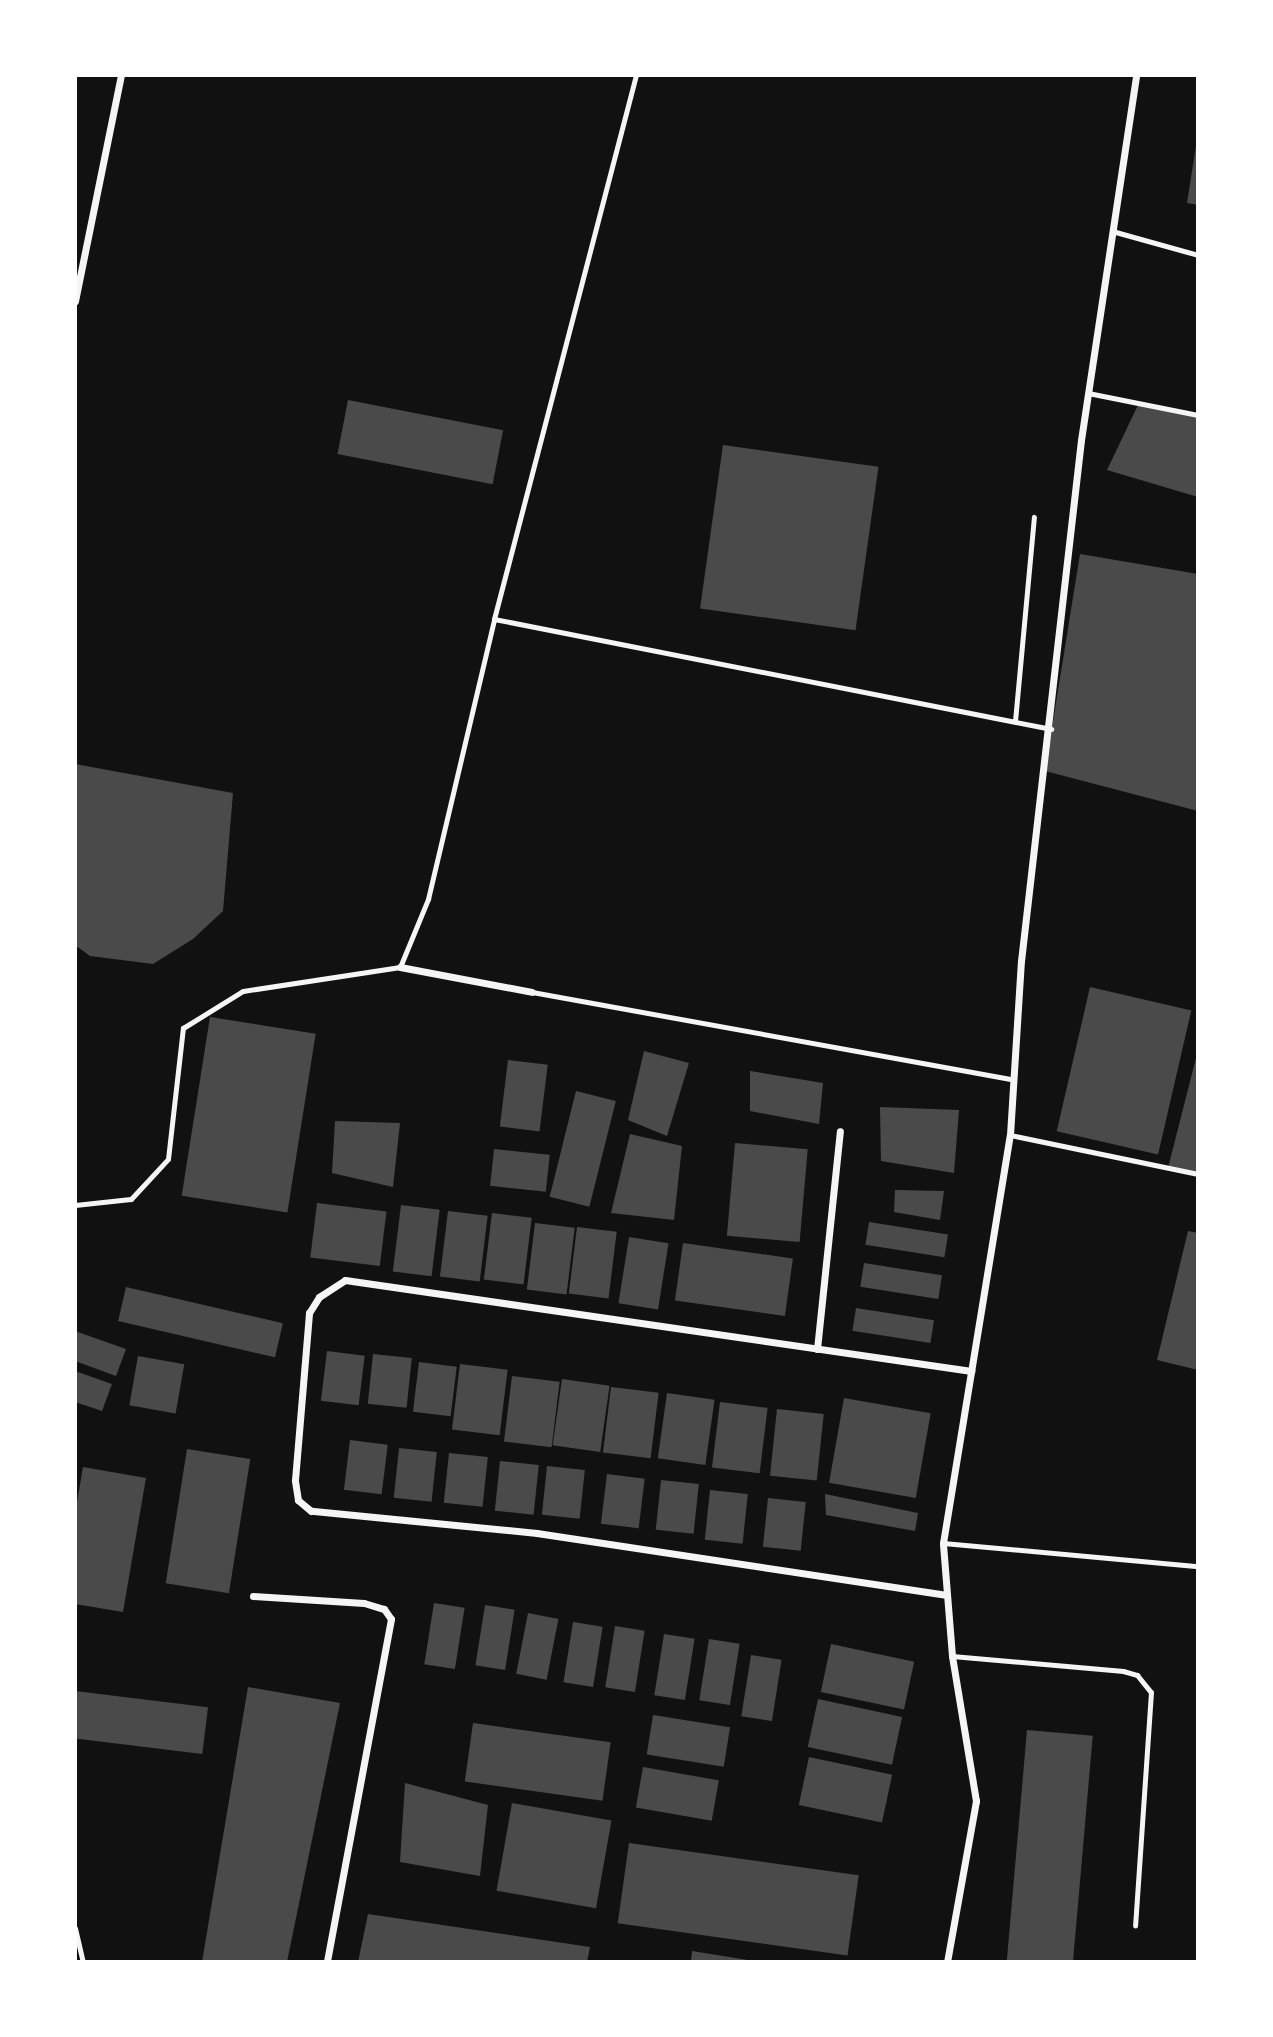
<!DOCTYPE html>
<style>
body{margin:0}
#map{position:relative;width:1273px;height:2037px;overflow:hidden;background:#111;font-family:Raleway,sans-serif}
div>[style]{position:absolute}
.building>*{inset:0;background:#4a4a4a;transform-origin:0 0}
.service>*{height:5px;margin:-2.5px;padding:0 2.5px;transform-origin:2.5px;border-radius:2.5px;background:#f5f5f5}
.minor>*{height:7px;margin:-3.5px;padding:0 3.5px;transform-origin:3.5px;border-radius:3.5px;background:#f5f5f5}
span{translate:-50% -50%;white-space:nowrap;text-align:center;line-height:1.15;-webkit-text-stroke:7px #fff;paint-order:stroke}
.frame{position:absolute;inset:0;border:77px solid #fff;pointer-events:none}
</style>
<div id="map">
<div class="building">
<div style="clip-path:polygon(1198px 133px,1198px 205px,1187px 203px)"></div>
<div style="left:348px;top:400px;width:158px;height:55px;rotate:11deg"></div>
<div style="clip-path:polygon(1139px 403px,1198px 415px,1198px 497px,1107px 470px)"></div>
<div style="left:723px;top:445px;width:157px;height:165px;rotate:8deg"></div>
<div style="clip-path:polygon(1080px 554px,1198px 574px,1198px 811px,1045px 771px)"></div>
<div style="clip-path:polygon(75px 764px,233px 793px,223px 911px,193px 939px,153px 964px,90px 956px,75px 945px)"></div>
<div style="left:1090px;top:987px;width:104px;height:148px;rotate:13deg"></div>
<div style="left:210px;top:1017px;width:107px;height:181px;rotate:9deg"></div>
<div style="clip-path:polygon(644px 1051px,689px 1063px,667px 1136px,628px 1120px)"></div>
<div style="clip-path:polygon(1197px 1054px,1198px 1054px,1198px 1174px,1168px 1168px)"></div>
<div style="left:508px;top:1060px;width:40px;height:67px;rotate:7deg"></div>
<div style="clip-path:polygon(750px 1071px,823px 1083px,819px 1124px,750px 1111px)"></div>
<div style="left:576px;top:1091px;width:41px;height:109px;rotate:14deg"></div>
<div style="clip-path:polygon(880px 1107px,959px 1110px,954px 1173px,881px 1161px)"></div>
<div style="clip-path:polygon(335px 1121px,400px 1123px,393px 1187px,332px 1173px)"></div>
<div style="clip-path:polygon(630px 1134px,682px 1146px,674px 1220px,611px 1213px)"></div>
<div style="left:735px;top:1143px;width:73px;height:93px;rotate:5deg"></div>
<div style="left:494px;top:1149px;width:56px;height:37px;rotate:6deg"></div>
<div style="clip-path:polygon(895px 1190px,944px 1191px,940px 1220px,894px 1212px)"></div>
<div style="left:317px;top:1203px;width:70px;height:55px;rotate:7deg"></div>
<div style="left:401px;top:1205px;width:39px;height:67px;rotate:7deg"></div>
<div style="left:448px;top:1211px;width:40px;height:66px;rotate:7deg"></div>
<div style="left:492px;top:1213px;width:40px;height:67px;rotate:7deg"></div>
<div style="left:869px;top:1222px;width:80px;height:23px;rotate:9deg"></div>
<div style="left:535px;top:1223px;width:40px;height:67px;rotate:7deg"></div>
<div style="left:577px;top:1227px;width:40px;height:67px;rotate:7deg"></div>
<div style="clip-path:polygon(1188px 1231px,1198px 1233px,1198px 1370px,1157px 1360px)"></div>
<div style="left:629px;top:1237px;width:40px;height:67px;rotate:9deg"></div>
<div style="left:683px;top:1243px;width:111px;height:58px;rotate:8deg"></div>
<div style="left:864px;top:1263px;width:79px;height:24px;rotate:9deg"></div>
<div style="left:126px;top:1287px;width:161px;height:35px;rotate:13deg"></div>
<div style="left:856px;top:1308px;width:79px;height:23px;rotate:9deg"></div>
<div style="clip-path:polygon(75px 1331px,126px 1349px,116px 1376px,75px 1361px)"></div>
<div style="left:327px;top:1351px;width:38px;height:50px;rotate:7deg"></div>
<div style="left:373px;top:1354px;width:39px;height:50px;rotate:6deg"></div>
<div style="left:138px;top:1356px;width:47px;height:50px;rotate:10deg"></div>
<div style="left:419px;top:1362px;width:38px;height:50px;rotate:7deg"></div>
<div style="left:460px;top:1364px;width:48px;height:66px;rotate:7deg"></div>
<div style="clip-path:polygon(75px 1371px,112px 1384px,102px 1411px,75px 1402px)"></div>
<div style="left:512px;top:1376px;width:48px;height:66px;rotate:7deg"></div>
<div style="left:562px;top:1379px;width:48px;height:67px;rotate:8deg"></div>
<div style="left:611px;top:1387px;width:48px;height:66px;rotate:7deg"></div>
<div style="left:667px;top:1393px;width:48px;height:66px;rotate:8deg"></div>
<div style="left:844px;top:1398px;width:88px;height:86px;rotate:10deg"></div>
<div style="left:720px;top:1402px;width:48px;height:66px;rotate:7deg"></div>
<div style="left:777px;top:1409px;width:47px;height:67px;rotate:6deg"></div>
<div style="left:350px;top:1440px;width:38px;height:50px;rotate:7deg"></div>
<div style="left:399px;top:1448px;width:38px;height:50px;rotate:6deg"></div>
<div style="left:187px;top:1449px;width:64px;height:136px;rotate:9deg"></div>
<div style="left:449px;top:1453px;width:39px;height:50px;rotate:6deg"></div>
<div style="left:500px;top:1461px;width:39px;height:50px;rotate:6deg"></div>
<div style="left:547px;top:1466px;width:38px;height:49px;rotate:6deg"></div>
<div style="clip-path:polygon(83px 1467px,146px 1478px,123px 1612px,75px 1604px,75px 1514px)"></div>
<div style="left:607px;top:1474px;width:38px;height:50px;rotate:7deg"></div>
<div style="left:661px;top:1480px;width:38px;height:50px;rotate:6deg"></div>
<div style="left:710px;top:1490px;width:38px;height:50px;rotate:6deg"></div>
<div style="clip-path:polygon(825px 1494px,918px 1513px,915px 1531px,826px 1515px)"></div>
<div style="left:768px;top:1498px;width:38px;height:49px;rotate:6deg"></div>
<div style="left:434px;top:1603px;width:31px;height:62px;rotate:9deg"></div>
<div style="left:485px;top:1605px;width:30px;height:61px;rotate:9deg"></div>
<div style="left:528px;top:1613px;width:31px;height:62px;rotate:11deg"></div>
<div style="left:573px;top:1622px;width:30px;height:61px;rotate:9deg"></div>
<div style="left:615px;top:1626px;width:30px;height:62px;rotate:9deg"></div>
<div style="left:664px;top:1634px;width:31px;height:62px;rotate:9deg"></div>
<div style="left:709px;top:1639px;width:31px;height:62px;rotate:9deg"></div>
<div style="left:831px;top:1644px;width:85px;height:49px;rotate:12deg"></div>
<div style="left:751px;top:1655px;width:31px;height:62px;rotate:9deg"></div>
<div style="clip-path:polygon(248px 1687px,340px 1703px,287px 1962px,202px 1962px)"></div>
<div style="left:75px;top:1691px;width:134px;height:47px;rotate:7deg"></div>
<div style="left:818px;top:1699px;width:86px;height:49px;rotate:12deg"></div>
<div style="left:653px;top:1715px;width:78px;height:40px;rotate:9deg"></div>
<div style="left:473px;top:1723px;width:139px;height:59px;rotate:8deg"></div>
<div style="left:1027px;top:1730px;width:66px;height:234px;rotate:5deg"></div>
<div style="left:809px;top:1757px;width:85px;height:49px;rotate:12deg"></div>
<div style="left:643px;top:1767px;width:77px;height:41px;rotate:10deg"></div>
<div style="clip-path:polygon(405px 1783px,488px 1805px,480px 1876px,400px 1862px)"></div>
<div style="left:512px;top:1803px;width:101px;height:89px;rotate:10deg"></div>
<div style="left:629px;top:1843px;width:232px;height:81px;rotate:8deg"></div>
<div style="clip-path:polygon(368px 1914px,590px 1947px,587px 1962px,358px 1962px)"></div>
<div style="clip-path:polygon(692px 1951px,748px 1960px,748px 1962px,691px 1962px)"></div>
</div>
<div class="service">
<div style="left:1112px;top:231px;width:89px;rotate:15.6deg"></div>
<div style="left:1088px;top:393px;width:112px;rotate:11.3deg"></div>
<div style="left:494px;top:619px;width:568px;rotate:11.17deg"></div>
<div style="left:1015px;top:721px;width:205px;rotate:-84.7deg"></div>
<div style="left:532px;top:992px;width:489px;rotate:10.3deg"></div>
<div style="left:1010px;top:1135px;width:192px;rotate:11.7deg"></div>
<div style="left:75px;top:1205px;width:56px;rotate:-6.1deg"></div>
<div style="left:131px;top:1199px;width:54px;rotate:-47.2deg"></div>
<div style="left:168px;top:1159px;width:132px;rotate:-83.5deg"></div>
<div style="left:183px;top:1028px;width:70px;rotate:-31.7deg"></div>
<div style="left:243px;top:991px;width:159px;rotate:-8.7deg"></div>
<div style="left:400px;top:967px;width:74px;rotate:-67.6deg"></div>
<div style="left:428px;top:899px;width:288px;rotate:-76.7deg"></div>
<div style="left:494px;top:619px;width:562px;rotate:-75.37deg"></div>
<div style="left:943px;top:1543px;width:256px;rotate:5.2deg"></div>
<div style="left:952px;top:1656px;width:172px;rotate:5deg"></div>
<div style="left:1123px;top:1671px;width:15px;rotate:16deg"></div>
<div style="left:1137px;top:1675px;width:22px;rotate:51deg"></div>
<div style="left:1151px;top:1692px;width:234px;rotate:93.9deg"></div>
<div style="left:75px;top:1928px;width:35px;rotate:77deg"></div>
</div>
<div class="minor">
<div style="left:75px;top:301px;width:231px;rotate:-78.5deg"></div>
<div style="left:400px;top:967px;width:134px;rotate:10.7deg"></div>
<div style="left:817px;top:1349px;width:219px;rotate:-84deg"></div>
<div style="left:947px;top:1595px;width:415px;rotate:-171.4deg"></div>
<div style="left:537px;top:1533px;width:227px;rotate:-174.4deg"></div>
<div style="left:311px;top:1511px;width:17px;rotate:-140deg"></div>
<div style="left:298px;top:1500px;width:20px;rotate:-99deg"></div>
<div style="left:295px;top:1480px;width:168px;rotate:-85.2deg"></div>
<div style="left:309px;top:1313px;width:19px;rotate:-58deg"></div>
<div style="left:319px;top:1297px;width:31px;rotate:-33deg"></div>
<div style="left:345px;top:1280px;width:633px;rotate:8.27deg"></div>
<div style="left:253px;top:1596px;width:111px;rotate:3.6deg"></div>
<div style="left:364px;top:1603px;width:21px;rotate:17deg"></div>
<div style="left:384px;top:1609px;width:12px;rotate:55deg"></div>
<div style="left:391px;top:1619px;width:349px;rotate:100.6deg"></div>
<div style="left:947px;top:1962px;width:164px;rotate:-79.8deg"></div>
<div style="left:976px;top:1801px;width:147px;rotate:-99.4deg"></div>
<div style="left:952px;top:1656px;width:113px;rotate:-94.6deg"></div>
<div style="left:943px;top:1543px;width:413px;rotate:-80.7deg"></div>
<div style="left:1010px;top:1135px;width:174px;rotate:-86.4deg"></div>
<div style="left:1021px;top:961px;width:524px;rotate:-83.43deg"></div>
<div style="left:1081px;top:440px;width:369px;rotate:-81.4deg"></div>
</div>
<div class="frame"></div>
</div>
